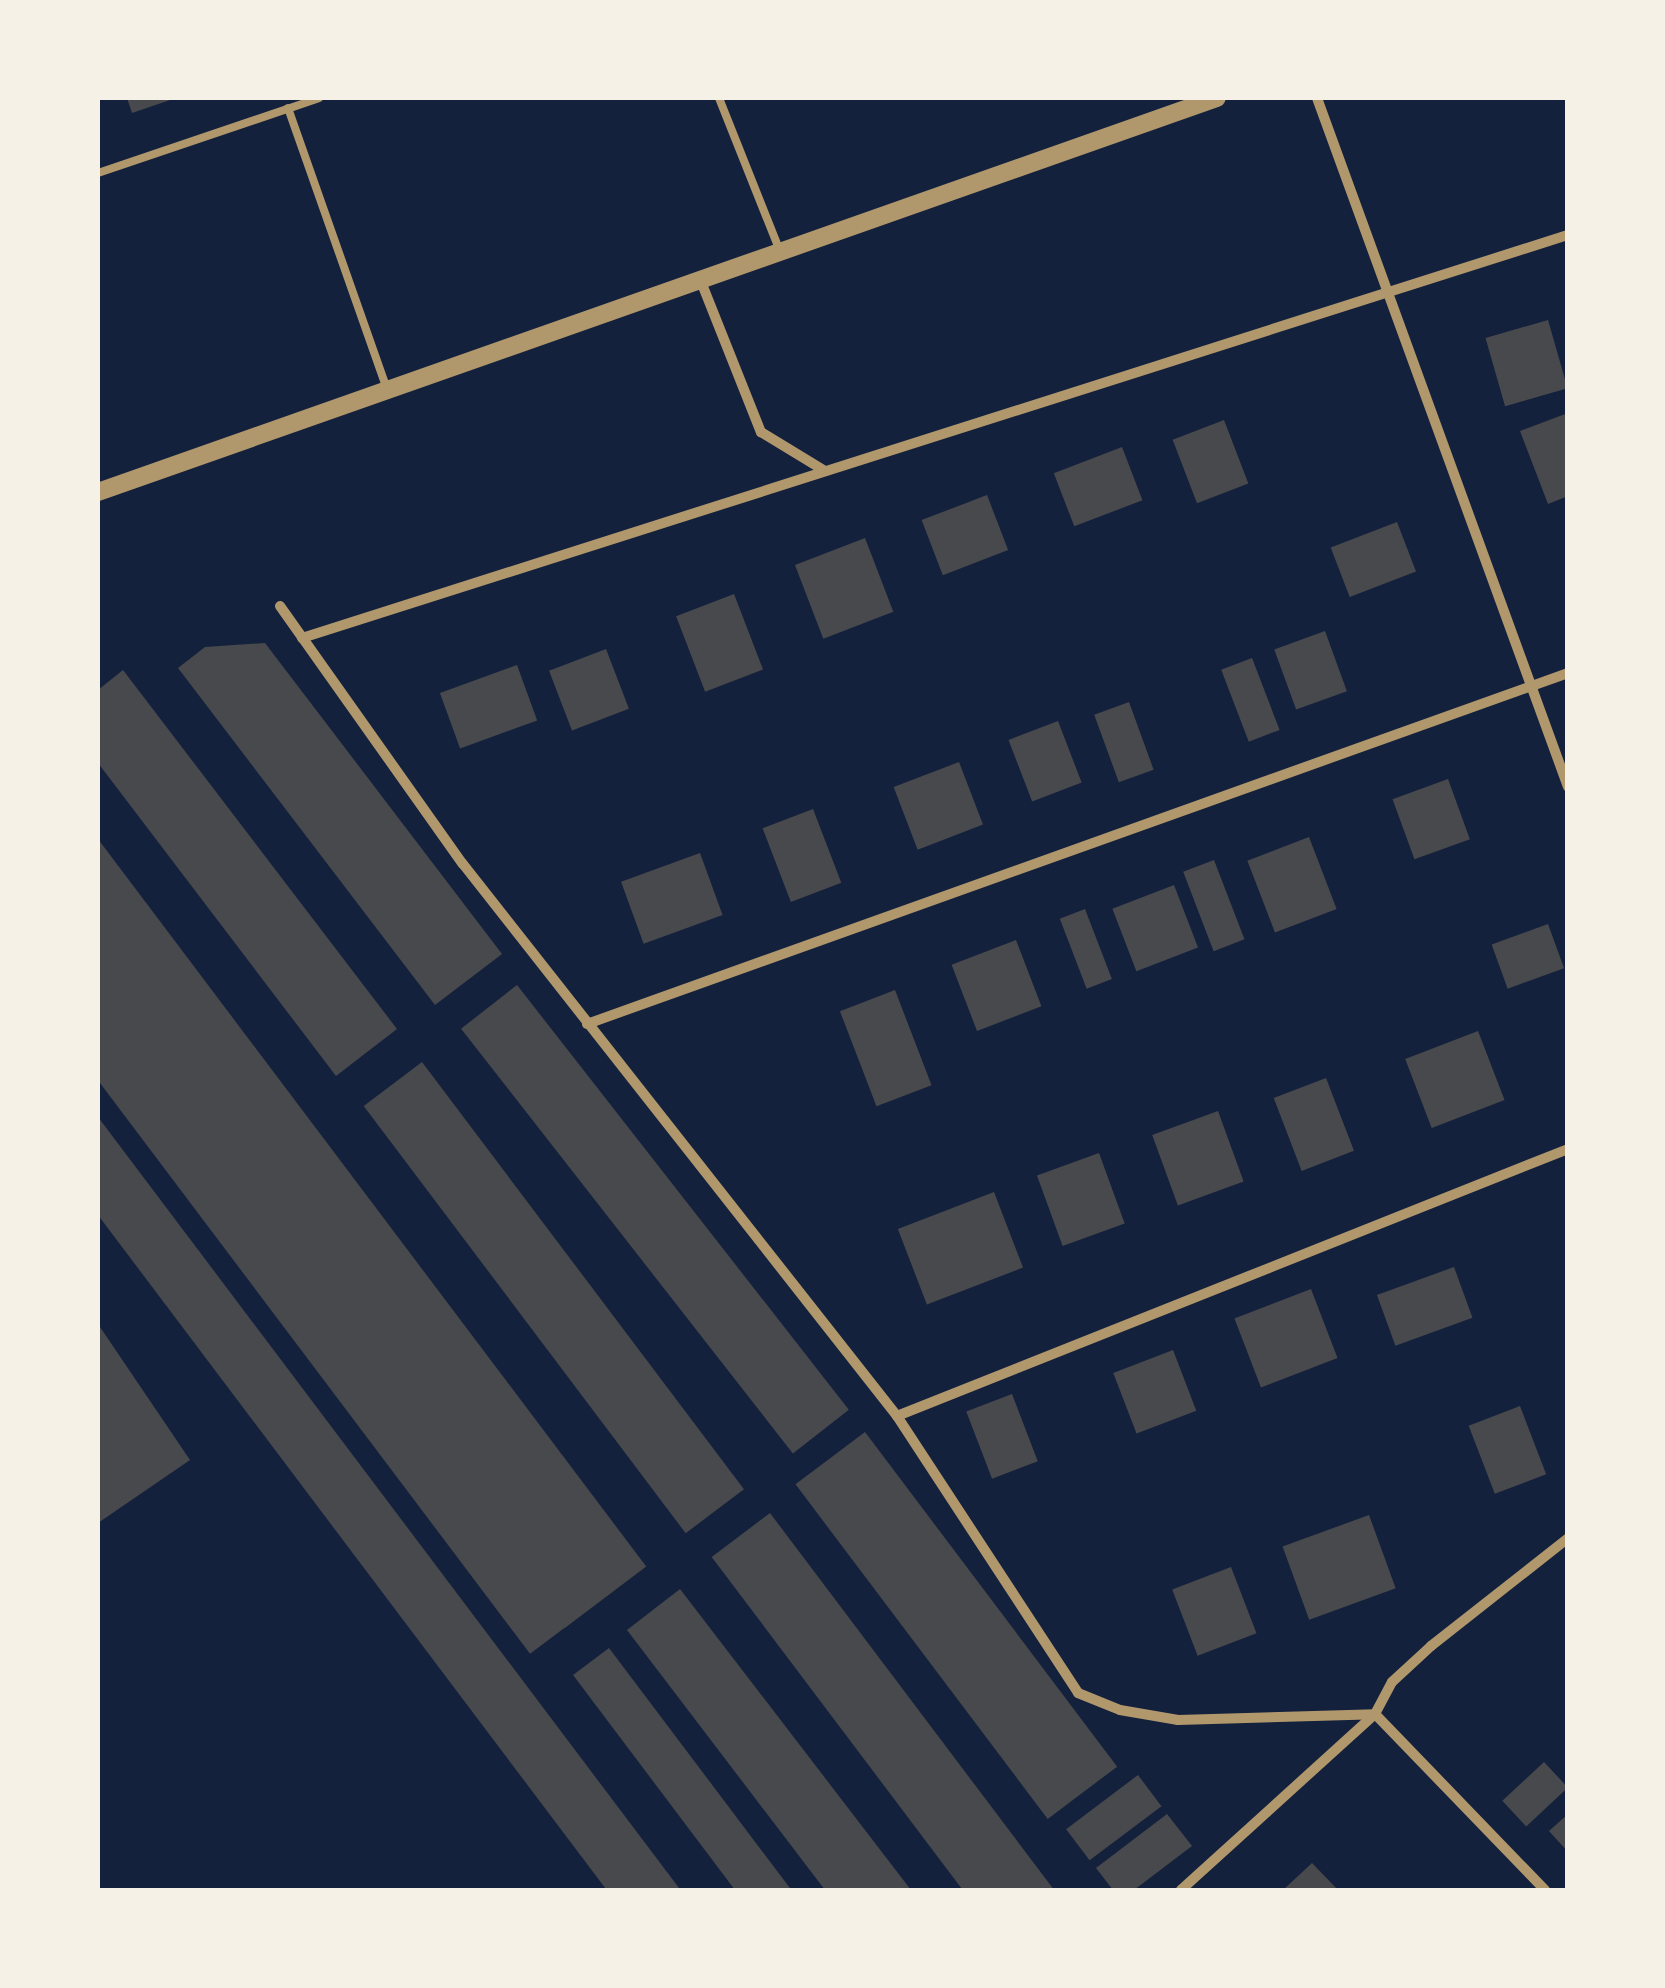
<!DOCTYPE html>
<style>
body{margin:0}
#map{position:relative;width:1665px;height:1988px;overflow:hidden;background:#14213d;font-family:Rubik,sans-serif}
div>[style]{position:absolute}
.building>*{inset:0;background:#48494c;transform-origin:0 0}
.service>*{height:8px;margin:-4px;padding:0 4px;transform-origin:4px;border-radius:4px;background:#b1986c}
.minor>*{height:10px;margin:-5px;padding:0 5px;transform-origin:5px;border-radius:5px;background:#b1986c}
.tertiary>*{height:18px;margin:-9px;padding:0 9px;transform-origin:9px;border-radius:9px;background:#b1986c}
span{translate:-50% -50%;white-space:nowrap;text-align:center;line-height:1.15;-webkit-text-stroke:10px #f6f1e7;paint-order:stroke}
.frame{position:absolute;inset:0;border:100px solid #f6f1e7;pointer-events:none}
</style>
<div id="map">
<div class="building">
<div style="clip-path:polygon(127px 98px,176px 98px,132px 113px)"></div>
<div style="left:1548px;top:320px;width:71px;height:65px;rotate:74deg"></div>
<div style="clip-path:polygon(1568px 413px,1568px 496px,1548px 504px,1520px 431px)"></div>
<div style="left:1224px;top:420px;width:68px;height:55px;rotate:69deg"></div>
<div style="left:1122px;top:447px;width:57px;height:73px;rotate:69deg"></div>
<div style="left:987px;top:495px;width:59px;height:70px;rotate:69deg"></div>
<div style="left:1397px;top:522px;width:53px;height:71px;rotate:69deg"></div>
<div style="left:865px;top:538px;width:79px;height:75px;rotate:69deg"></div>
<div style="left:734px;top:594px;width:81px;height:62px;rotate:69deg"></div>
<div style="left:1325px;top:631px;width:64px;height:54px;rotate:70deg"></div>
<div style="clip-path:polygon(265px 643px,502px 954px,435px 1005px,178px 668px,205px 647px)"></div>
<div style="left:606px;top:649px;width:64px;height:61px;rotate:69deg"></div>
<div style="left:1252px;top:658px;width:77px;height:33px;rotate:69deg"></div>
<div style="left:517px;top:665px;width:59px;height:82px;rotate:70deg"></div>
<div style="clip-path:polygon(123px 670px,397px 1029px,336px 1076px,98px 763px,98px 690px)"></div>
<div style="left:1129px;top:702px;width:72px;height:37px;rotate:70deg"></div>
<div style="left:1058px;top:721px;width:66px;height:53px;rotate:69deg"></div>
<div style="left:959px;top:762px;width:67px;height:70px;rotate:69deg"></div>
<div style="left:1448px;top:779px;width:64px;height:59px;rotate:70deg"></div>
<div style="left:813px;top:809px;width:79px;height:54px;rotate:69deg"></div>
<div style="left:1309px;top:837px;width:77px;height:66px;rotate:69deg"></div>
<div style="left:98px;top:839px;width:911px;height:102px;rotate:53deg"></div>
<div style="left:700px;top:853px;width:66px;height:84px;rotate:70deg"></div>
<div style="left:1214px;top:860px;width:85px;height:33px;rotate:69deg"></div>
<div style="left:1174px;top:885px;width:67px;height:66px;rotate:69deg"></div>
<div style="left:1085px;top:909px;width:75px;height:27px;rotate:69deg"></div>
<div style="left:1548px;top:924px;width:47px;height:60px;rotate:70deg"></div>
<div style="left:1016px;top:940px;width:71px;height:69px;rotate:69deg"></div>
<div style="left:517px;top:985px;width:539px;height:71px;rotate:52deg"></div>
<div style="left:895px;top:990px;width:102px;height:59px;rotate:69deg"></div>
<div style="left:98px;top:994px;width:787px;height:52px;rotate:53deg"></div>
<div style="left:1478px;top:1031px;width:74px;height:78px;rotate:69deg"></div>
<div style="left:422px;top:1062px;width:535px;height:73px;rotate:53deg"></div>
<div style="left:1326px;top:1078px;width:78px;height:56px;rotate:69deg"></div>
<div style="left:1218px;top:1111px;width:75px;height:70px;rotate:70deg"></div>
<div style="left:98px;top:1117px;width:973px;height:59px;rotate:53deg"></div>
<div style="left:1099px;top:1153px;width:75px;height:66px;rotate:70deg"></div>
<div style="left:994px;top:1192px;width:81px;height:103px;rotate:69deg"></div>
<div style="left:1454px;top:1267px;width:54px;height:82px;rotate:70deg"></div>
<div style="left:1311px;top:1289px;width:74px;height:82px;rotate:69deg"></div>
<div style="clip-path:polygon(98px 1324px,190px 1460px,98px 1523px)"></div>
<div style="left:1173px;top:1350px;width:65px;height:64px;rotate:69deg"></div>
<div style="left:1012px;top:1394px;width:72px;height:49px;rotate:69deg"></div>
<div style="left:1520px;top:1406px;width:73px;height:55px;rotate:69deg"></div>
<div style="left:865px;top:1432px;width:419px;height:87px;rotate:53deg"></div>
<div style="left:770px;top:1513px;width:475px;height:73px;rotate:53deg"></div>
<div style="left:1369px;top:1515px;width:78px;height:92px;rotate:70deg"></div>
<div style="left:1231px;top:1567px;width:71px;height:63px;rotate:69deg"></div>
<div style="clip-path:polygon(680px 1589px,911px 1890px,825px 1890px,627px 1630px)"></div>
<div style="left:609px;top:1648px;width:305px;height:45px;rotate:53deg"></div>
<div style="left:1544px;top:1762px;width:35px;height:57px;rotate:47deg"></div>
<div style="left:1138px;top:1775px;width:39px;height:90px;rotate:53deg"></div>
<div style="clip-path:polygon(1167px 1814px,1192px 1846px,1134px 1890px,1113px 1890px,1096px 1868px)"></div>
<div style="clip-path:polygon(1568px 1814px,1568px 1852px,1549px 1831px)"></div>
<div style="clip-path:polygon(1312px 1863px,1338px 1890px,1283px 1890px)"></div>
</div>
<div class="service">
<div style="left:719px;top:98px;width:165px;rotate:68.3deg"></div>
<div style="left:288px;top:108px;width:298px;rotate:70.6deg"></div>
<div style="left:98px;top:173px;width:233px;rotate:-18.7deg"></div>
</div>
<div class="minor">
<div style="left:1317px;top:98px;width:733px;rotate:69.98deg"></div>
<div style="left:700px;top:279px;width:165px;rotate:68.3deg"></div>
<div style="left:761px;top:432px;width:75px;rotate:31.4deg"></div>
<div style="left:280px;top:606px;width:316px;rotate:54.7deg"></div>
<div style="left:463px;top:864px;width:702px;rotate:51.82deg"></div>
<div style="left:897px;top:1416px;width:331px;rotate:56.8deg"></div>
<div style="left:1078px;top:1693px;width:45px;rotate:22deg"></div>
<div style="left:1120px;top:1710px;width:59px;rotate:9.8deg"></div>
<div style="left:1178px;top:1720px;width:197px;rotate:-1.7deg"></div>
<div style="left:1375px;top:1714px;width:262px;rotate:137.8deg"></div>
<div style="left:302px;top:638px;width:1329px;rotate:-17.66deg"></div>
<div style="left:587px;top:1024px;width:1042px;rotate:-19.69deg"></div>
<div style="left:897px;top:1416px;width:722px;rotate:-21.7deg"></div>
<div style="left:1545px;top:1890px;width:245px;rotate:-134deg"></div>
<div style="left:1375px;top:1714px;width:36px;rotate:-62deg"></div>
<div style="left:1392px;top:1682px;width:53px;rotate:-42.7deg"></div>
<div style="left:1431px;top:1646px;width:174px;rotate:-38.2deg"></div>
</div>
<div class="tertiary">
<div style="left:98px;top:492px;width:1186px;rotate:-19.4deg"></div>
</div>
<div class="frame"></div>
</div>
